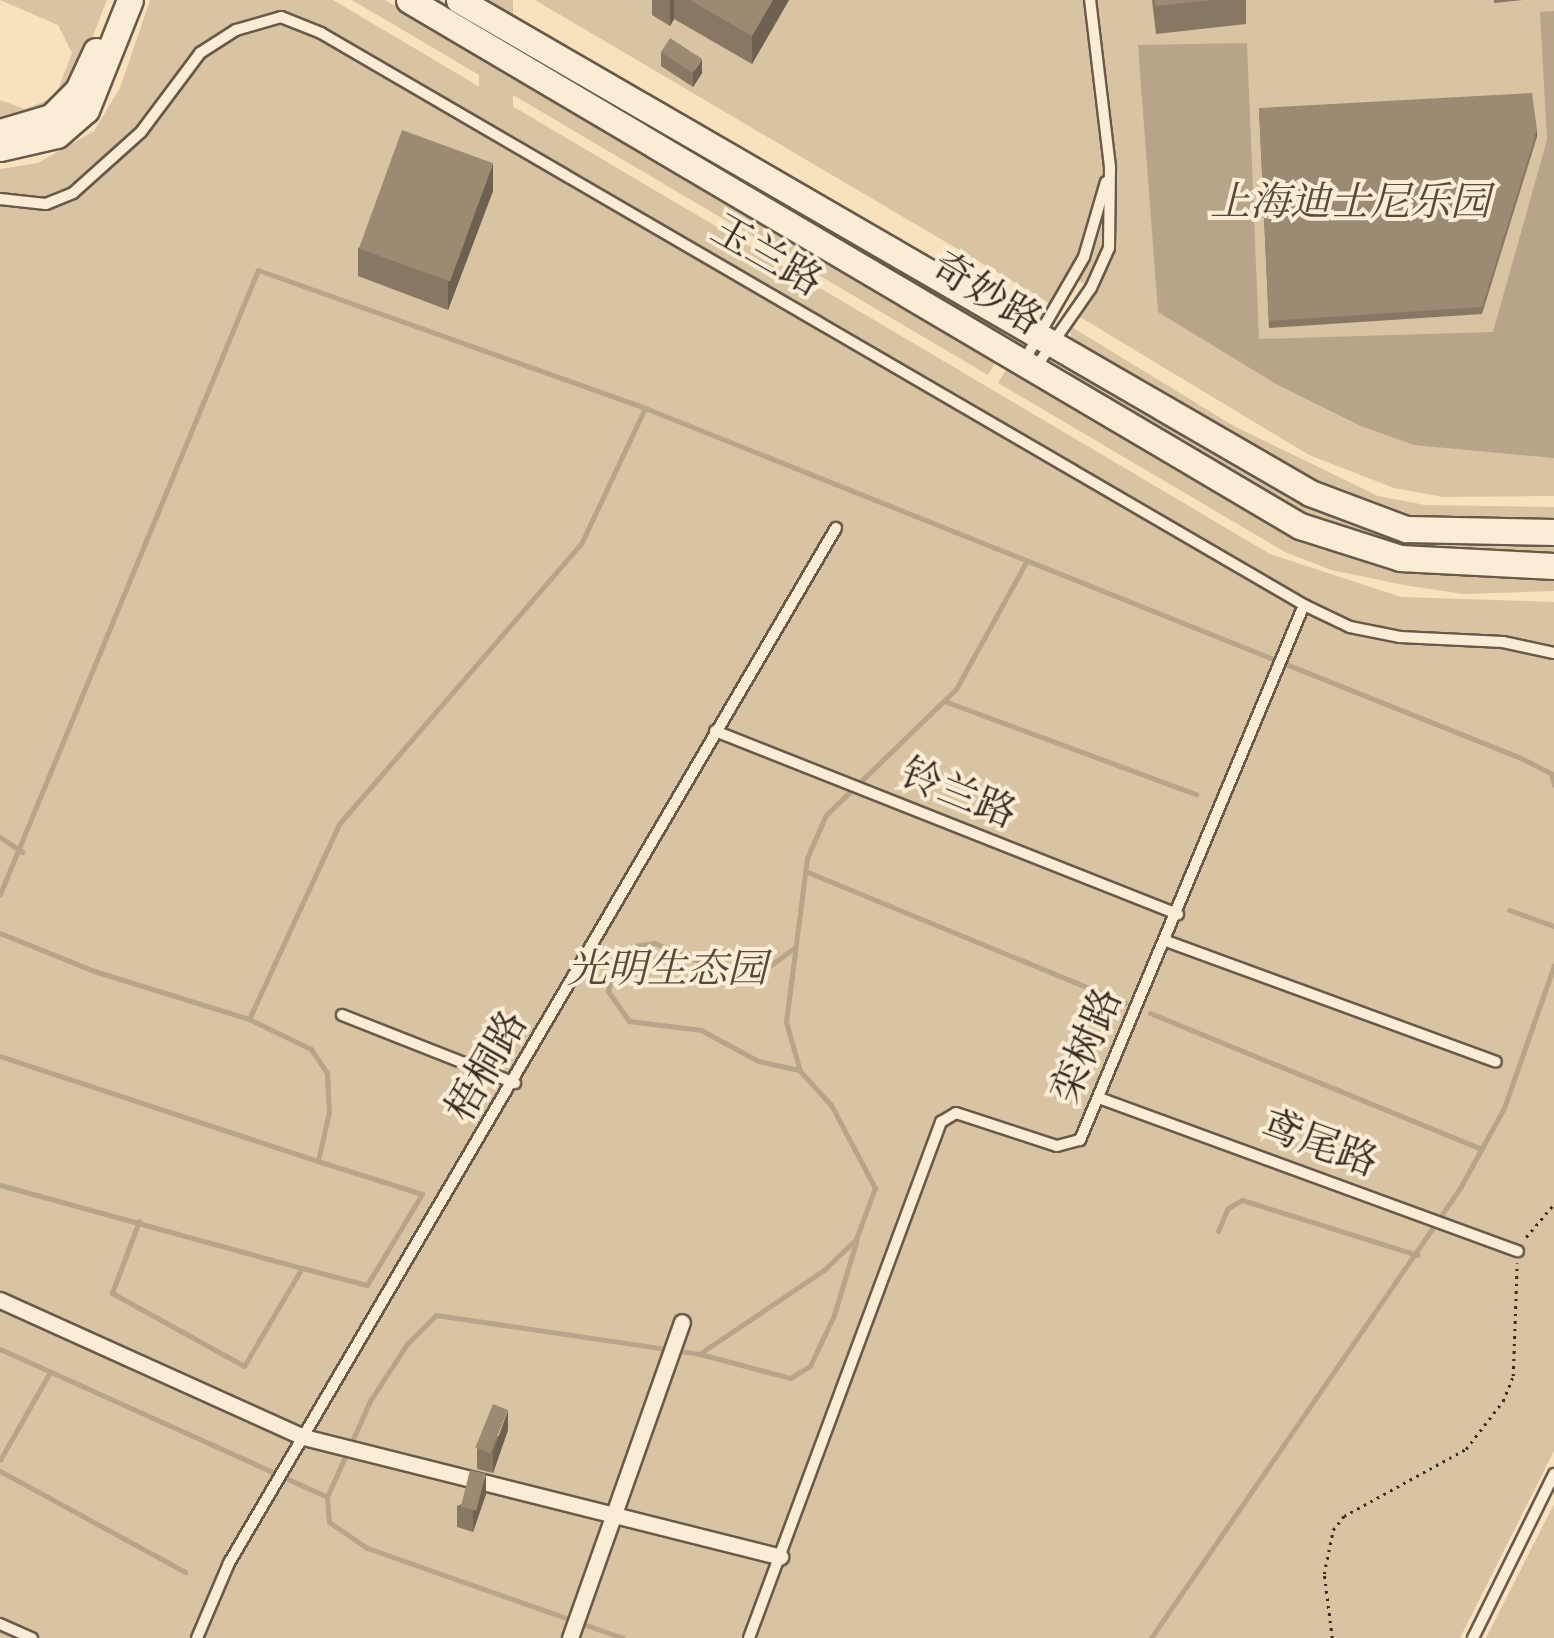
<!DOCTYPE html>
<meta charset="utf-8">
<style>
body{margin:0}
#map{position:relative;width:1554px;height:1638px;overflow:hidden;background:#f8e2be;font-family:"IM FELL DW Pica","Noto Serif SC",serif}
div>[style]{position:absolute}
.green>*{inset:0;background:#d8c3a3;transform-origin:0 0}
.water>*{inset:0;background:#b7a489}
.stream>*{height:5px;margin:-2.5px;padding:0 2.5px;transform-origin:2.5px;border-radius:2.5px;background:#b7a489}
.path>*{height:2.5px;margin-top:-1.25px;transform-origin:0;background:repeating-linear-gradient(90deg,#3a2b21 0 2.5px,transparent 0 7.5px)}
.roads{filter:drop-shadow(2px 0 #6a5948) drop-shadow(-2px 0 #6a5948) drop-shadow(0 2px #6a5948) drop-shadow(0 -2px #6a5948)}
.service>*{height:10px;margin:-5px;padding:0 5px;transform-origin:5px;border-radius:5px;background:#faecd5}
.pedestrian>*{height:15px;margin:-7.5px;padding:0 7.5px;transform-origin:7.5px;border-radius:7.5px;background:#faecd5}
.tertiary>*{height:25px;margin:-12.5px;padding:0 12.5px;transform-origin:12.5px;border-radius:12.5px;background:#faecd5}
.wall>*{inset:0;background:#877763}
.shaded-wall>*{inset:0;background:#6e6150;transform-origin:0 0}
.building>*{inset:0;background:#9d8a73;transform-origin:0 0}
span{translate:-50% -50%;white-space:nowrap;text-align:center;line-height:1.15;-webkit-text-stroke:8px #faecd5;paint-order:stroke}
.park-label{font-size:40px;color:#5a493b;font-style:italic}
.street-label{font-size:40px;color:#3a2b21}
</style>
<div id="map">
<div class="green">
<div style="clip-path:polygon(0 0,107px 0,77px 76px,54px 105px,0 124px,0 100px,25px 109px,55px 97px,72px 53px,58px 25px)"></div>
<div style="clip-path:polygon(150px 0,333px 0,1270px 554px,1401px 597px,1554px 602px,1554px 1451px,1460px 1638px,0 1638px,0 169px,38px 163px,94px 131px,120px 88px)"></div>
<div style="clip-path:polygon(352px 0,385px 0,998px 358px,988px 375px)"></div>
<div style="clip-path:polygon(423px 0,440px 0,1008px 329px,1002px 339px)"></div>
<div style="left:479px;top:0;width:34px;height:629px"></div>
<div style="clip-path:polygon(535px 0,1554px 0,1554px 496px,1443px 497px,1394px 488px,1309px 455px,1080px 317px,1098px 291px,1066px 274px,1051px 304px)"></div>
<div style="clip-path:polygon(1070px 326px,1234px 426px,1378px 496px,1425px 505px,1554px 507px,1554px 522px,1390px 515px,1325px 494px,1072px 344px)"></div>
<div style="clip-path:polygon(1009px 365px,1286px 534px,1389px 566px,1554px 578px,1554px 591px,1464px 594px,1409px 586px,1331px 570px,1285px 552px,998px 383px)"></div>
<div style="clip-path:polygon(1072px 370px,1350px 525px,1417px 541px,1554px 541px,1554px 555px,1402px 549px,1291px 511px,1067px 379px)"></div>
<div style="clip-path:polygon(1554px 1504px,1554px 1638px,1486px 1638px)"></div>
</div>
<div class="water">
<div style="clip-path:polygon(1554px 11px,1554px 458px,1414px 445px,1361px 426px,1276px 384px,1158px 312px,1138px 45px,1247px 43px,1259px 339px,1493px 332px,1547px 140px,1540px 12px)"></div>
</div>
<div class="stream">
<div style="left:944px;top:701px;width:269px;rotate:20.3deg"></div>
<div style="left:0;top:837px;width:27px;rotate:34deg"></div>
<div style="left:805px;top:871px;width:346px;rotate:22.4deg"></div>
<div style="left:0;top:894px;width:675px;rotate:-67.54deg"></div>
<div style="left:258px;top:270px;width:411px;rotate:19.6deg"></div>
<div style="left:1509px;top:910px;width:48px;rotate:19.6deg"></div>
<div style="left:0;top:933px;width:101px;rotate:22deg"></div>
<div style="left:94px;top:971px;width:162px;rotate:17.2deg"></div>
<div style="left:793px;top:949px;width:26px;rotate:144deg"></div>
<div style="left:772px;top:964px;width:45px;rotate:168.4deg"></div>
<div style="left:728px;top:973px;width:80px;rotate:-157.9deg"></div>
<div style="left:654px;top:943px;width:18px;rotate:171deg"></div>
<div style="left:636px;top:946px;width:35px;rotate:130deg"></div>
<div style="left:613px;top:973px;width:19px;rotate:106deg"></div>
<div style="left:608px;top:991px;width:37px;rotate:55deg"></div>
<div style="left:629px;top:1021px;width:73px;rotate:7.1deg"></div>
<div style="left:701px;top:1030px;width:65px;rotate:28.5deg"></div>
<div style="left:758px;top:1061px;width:42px;rotate:12.4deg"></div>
<div style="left:1150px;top:1013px;width:358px;rotate:22.3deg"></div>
<div style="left:0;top:1056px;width:335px;rotate:18.3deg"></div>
<div style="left:0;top:1185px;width:313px;rotate:15.4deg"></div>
<div style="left:139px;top:1221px;width:77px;rotate:110.6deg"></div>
<div style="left:112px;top:1293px;width:151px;rotate:28.9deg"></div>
<div style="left:244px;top:1366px;width:114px;rotate:-59.4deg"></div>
<div style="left:302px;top:1268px;width:67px;rotate:14.7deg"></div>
<div style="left:367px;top:1285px;width:106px;rotate:-58.9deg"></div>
<div style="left:422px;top:1194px;width:109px;rotate:-162.4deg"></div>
<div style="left:318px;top:1161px;width:50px;rotate:-77.3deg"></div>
<div style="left:329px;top:1112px;width:39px;rotate:-93deg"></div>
<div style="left:327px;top:1073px;width:29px;rotate:-124deg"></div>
<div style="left:311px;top:1049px;width:69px;rotate:-154.2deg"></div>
<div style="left:249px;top:1019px;width:215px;rotate:-65.2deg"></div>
<div style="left:339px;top:824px;width:370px;rotate:-49.2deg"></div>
<div style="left:581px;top:544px;width:150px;rotate:-64.8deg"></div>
<div style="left:645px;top:408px;width:943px;rotate:21.78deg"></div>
<div style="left:1521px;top:758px;width:34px;rotate:27deg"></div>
<div style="left:1551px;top:773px;width:12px;rotate:76deg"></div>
<div style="left:1218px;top:1231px;width:25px;rotate:-67deg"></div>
<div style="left:1228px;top:1208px;width:16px;rotate:-30deg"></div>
<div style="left:1242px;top:1200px;width:184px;rotate:17.4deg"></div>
<div style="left:0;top:1349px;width:357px;rotate:24.3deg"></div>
<div style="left:700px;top:1354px;width:93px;rotate:14.9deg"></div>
<div style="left:790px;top:1378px;width:23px;rotate:-31deg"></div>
<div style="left:810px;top:1366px;width:56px;rotate:-64.8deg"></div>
<div style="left:834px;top:1315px;width:76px;rotate:-73.2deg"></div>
<div style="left:0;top:1460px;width:101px;rotate:-60.4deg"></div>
<div style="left:0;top:1471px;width:211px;rotate:28.6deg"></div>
<div style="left:623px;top:1638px;width:271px;rotate:-160.6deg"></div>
<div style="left:367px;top:1548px;width:46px;rotate:-145.6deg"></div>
<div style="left:329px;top:1522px;width:25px;rotate:-95deg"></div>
<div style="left:327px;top:1497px;width:105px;rotate:-65.9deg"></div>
<div style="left:370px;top:1401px;width:68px;rotate:-57deg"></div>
<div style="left:407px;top:1344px;width:41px;rotate:-45deg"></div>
<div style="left:436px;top:1315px;width:266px;rotate:8.4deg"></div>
<div style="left:699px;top:1354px;width:151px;rotate:-33.9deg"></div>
<div style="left:824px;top:1270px;width:45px;rotate:-44.1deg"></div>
<div style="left:856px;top:1239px;width:54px;rotate:-69.6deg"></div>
<div style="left:875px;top:1188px;width:94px;rotate:-117.9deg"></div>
<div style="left:831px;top:1105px;width:46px;rotate:-132.4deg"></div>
<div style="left:800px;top:1071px;width:51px;rotate:-105.9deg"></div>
<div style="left:786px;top:1022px;width:165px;rotate:-82.7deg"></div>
<div style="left:807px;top:858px;width:47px;rotate:-66.2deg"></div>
<div style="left:826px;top:815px;width:181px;rotate:-44.1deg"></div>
<div style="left:956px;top:689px;width:143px;rotate:-61.1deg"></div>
<div style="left:1151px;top:1638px;width:546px;rotate:-55.52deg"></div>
<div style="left:1460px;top:1188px;width:91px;rotate:-61.2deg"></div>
<div style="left:1504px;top:1108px;width:151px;rotate:-70.7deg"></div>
</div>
<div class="path">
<div style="left:1526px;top:1237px;width:43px;rotate:-49.7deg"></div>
<div style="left:1332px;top:1638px;width:64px;rotate:-97.1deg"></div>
<div style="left:1324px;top:1574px;width:45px;rotate:-78.4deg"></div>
<div style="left:1333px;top:1530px;width:18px;rotate:-52deg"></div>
<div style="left:1344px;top:1516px;width:139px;rotate:-28.8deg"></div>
<div style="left:1466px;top:1449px;width:61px;rotate:-52.4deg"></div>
<div style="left:1503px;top:1401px;width:27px;rotate:-68deg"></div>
<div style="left:1513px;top:1376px;width:113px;rotate:-88deg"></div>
</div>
<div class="roads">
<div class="service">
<div style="left:0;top:199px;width:46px;rotate:6.2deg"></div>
<div style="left:46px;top:204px;width:29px;rotate:-22deg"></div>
<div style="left:73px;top:193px;width:91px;rotate:-41.9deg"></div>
<div style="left:141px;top:132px;width:99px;rotate:-53.2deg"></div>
<div style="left:200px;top:53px;width:43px;rotate:-32.6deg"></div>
<div style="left:236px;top:30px;width:47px;rotate:-16.1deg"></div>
<div style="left:281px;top:17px;width:43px;rotate:21.8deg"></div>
<div style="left:321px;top:33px;width:1137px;rotate:30.19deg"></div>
<div style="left:1304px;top:605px;width:51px;rotate:25.6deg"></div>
<div style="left:1350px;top:627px;width:51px;rotate:11.3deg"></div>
<div style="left:1400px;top:637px;width:103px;rotate:2.8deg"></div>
<div style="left:1503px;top:642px;width:52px;rotate:12.2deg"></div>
<div style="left:1024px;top:361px;width:120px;rotate:-60deg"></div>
<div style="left:1084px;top:257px;width:78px;rotate:-73.7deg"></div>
<div style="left:1036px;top:367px;width:96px;rotate:-55.2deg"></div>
<div style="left:1091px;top:288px;width:44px;rotate:-65.8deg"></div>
<div style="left:1109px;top:248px;width:81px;rotate:-89.3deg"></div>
<div style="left:1110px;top:167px;width:168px;rotate:-96.8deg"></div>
<div style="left:715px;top:731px;width:498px;rotate:21.6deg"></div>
<div style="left:1166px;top:941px;width:351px;rotate:20.1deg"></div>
<div style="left:342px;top:1015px;width:186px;rotate:21.5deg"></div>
<div style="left:1099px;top:1098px;width:446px;rotate:20.1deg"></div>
<div style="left:0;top:1624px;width:35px;rotate:24deg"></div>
<div style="left:197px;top:1638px;width:82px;rotate:-66.9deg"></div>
<div style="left:229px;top:1563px;width:1200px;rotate:-59.61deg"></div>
<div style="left:749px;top:1638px;width:551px;rotate:-69.59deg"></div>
<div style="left:941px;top:1122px;width:17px;rotate:-31deg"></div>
<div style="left:956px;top:1113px;width:106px;rotate:18.1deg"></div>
<div style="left:1057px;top:1146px;width:24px;rotate:-15deg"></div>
<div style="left:1080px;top:1140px;width:580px;rotate:-67.28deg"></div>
<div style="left:1473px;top:1638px;width:183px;rotate:-63.7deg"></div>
</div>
<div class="pedestrian">
<div style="left:0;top:1300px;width:333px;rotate:24.3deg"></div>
<div style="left:304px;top:1437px;width:491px;rotate:14.1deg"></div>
<div style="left:570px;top:1638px;width:335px;rotate:-70.5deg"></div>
</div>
<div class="tertiary">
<div style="left:409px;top:0;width:1035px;rotate:30.56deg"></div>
<div style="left:1300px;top:526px;width:105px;rotate:17.7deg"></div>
<div style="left:1400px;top:558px;width:154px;rotate:3deg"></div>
<div style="left:459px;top:0;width:983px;rotate:30.08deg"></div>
<div style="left:1310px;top:493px;width:103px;rotate:20.6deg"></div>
<div style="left:1406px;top:529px;width:148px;rotate:1.2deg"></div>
<div style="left:0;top:132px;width:53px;rotate:-16.4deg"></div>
<div style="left:51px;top:117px;width:38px;rotate:-45deg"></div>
<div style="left:78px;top:90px;width:43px;rotate:-65.2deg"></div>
<div style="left:0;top:148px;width:58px;rotate:-12.8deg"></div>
<div style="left:57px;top:135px;width:38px;rotate:-41deg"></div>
<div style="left:86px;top:110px;width:118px;rotate:-68.2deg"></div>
</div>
</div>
<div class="wall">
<div style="clip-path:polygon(652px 0,789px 0,752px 64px,674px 19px,670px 26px,652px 15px)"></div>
<div style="clip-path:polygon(1152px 0,1246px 0,1246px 24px,1156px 34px)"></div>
<div style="clip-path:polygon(1494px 0,1523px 0,1494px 3px)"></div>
<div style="clip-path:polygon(661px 52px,702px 73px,693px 87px,661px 66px)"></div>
<div style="clip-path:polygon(1259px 108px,1537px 137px,1482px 314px,1269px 328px)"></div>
<div style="clip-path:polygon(493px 191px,448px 310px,358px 276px,358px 248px)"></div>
<div style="clip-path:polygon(508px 1430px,493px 1473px,477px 1469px,477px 1448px)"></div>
<div style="clip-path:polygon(486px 1494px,473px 1532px,457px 1527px,457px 1506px)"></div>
</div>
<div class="shaded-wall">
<div style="clip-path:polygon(670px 0,674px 0,674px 19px,670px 26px)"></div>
<div style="clip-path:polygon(773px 0,789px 0,752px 64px,752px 36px)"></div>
<div style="clip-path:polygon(702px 59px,702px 73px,693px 87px,693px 73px)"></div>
<div style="left:1537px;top:130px;width:7px;height:185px;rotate:90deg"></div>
<div style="clip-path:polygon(493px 163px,493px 191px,448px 310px,448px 282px)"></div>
<div style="clip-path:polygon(508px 1410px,508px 1430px,493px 1473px,493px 1452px)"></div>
<div style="clip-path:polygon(486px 1474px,486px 1494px,473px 1532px,473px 1511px)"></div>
</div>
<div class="building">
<div style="clip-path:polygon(690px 0,773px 0,752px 36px)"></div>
<div style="clip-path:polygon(1155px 0,1214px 0,1156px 6px)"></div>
<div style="left:670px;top:38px;width:38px;height:17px;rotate:33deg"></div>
<div style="clip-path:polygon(1532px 93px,1537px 130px,1482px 307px,1269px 321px,1259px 108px)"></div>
<div style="left:402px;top:130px;width:97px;height:126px;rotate:20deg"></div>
<div style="left:493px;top:1404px;width:16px;height:47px;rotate:22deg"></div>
<div style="left:470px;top:1470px;width:16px;height:38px;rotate:14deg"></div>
</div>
<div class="park-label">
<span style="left:1350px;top:204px">上海迪士尼乐园</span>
<span style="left:667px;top:971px">光明生态园</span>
</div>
<div class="street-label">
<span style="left:766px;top:257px;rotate:30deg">玉兰路</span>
<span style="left:986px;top:295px;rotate:31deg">奇妙路</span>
<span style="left:958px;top:795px;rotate:22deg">铃兰路</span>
<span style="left:1088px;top:1046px;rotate:-67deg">栾树路</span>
<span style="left:488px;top:1067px;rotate:-60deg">梧桐路</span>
<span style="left:1319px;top:1145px;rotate:20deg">鸢尾路</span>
</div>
</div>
